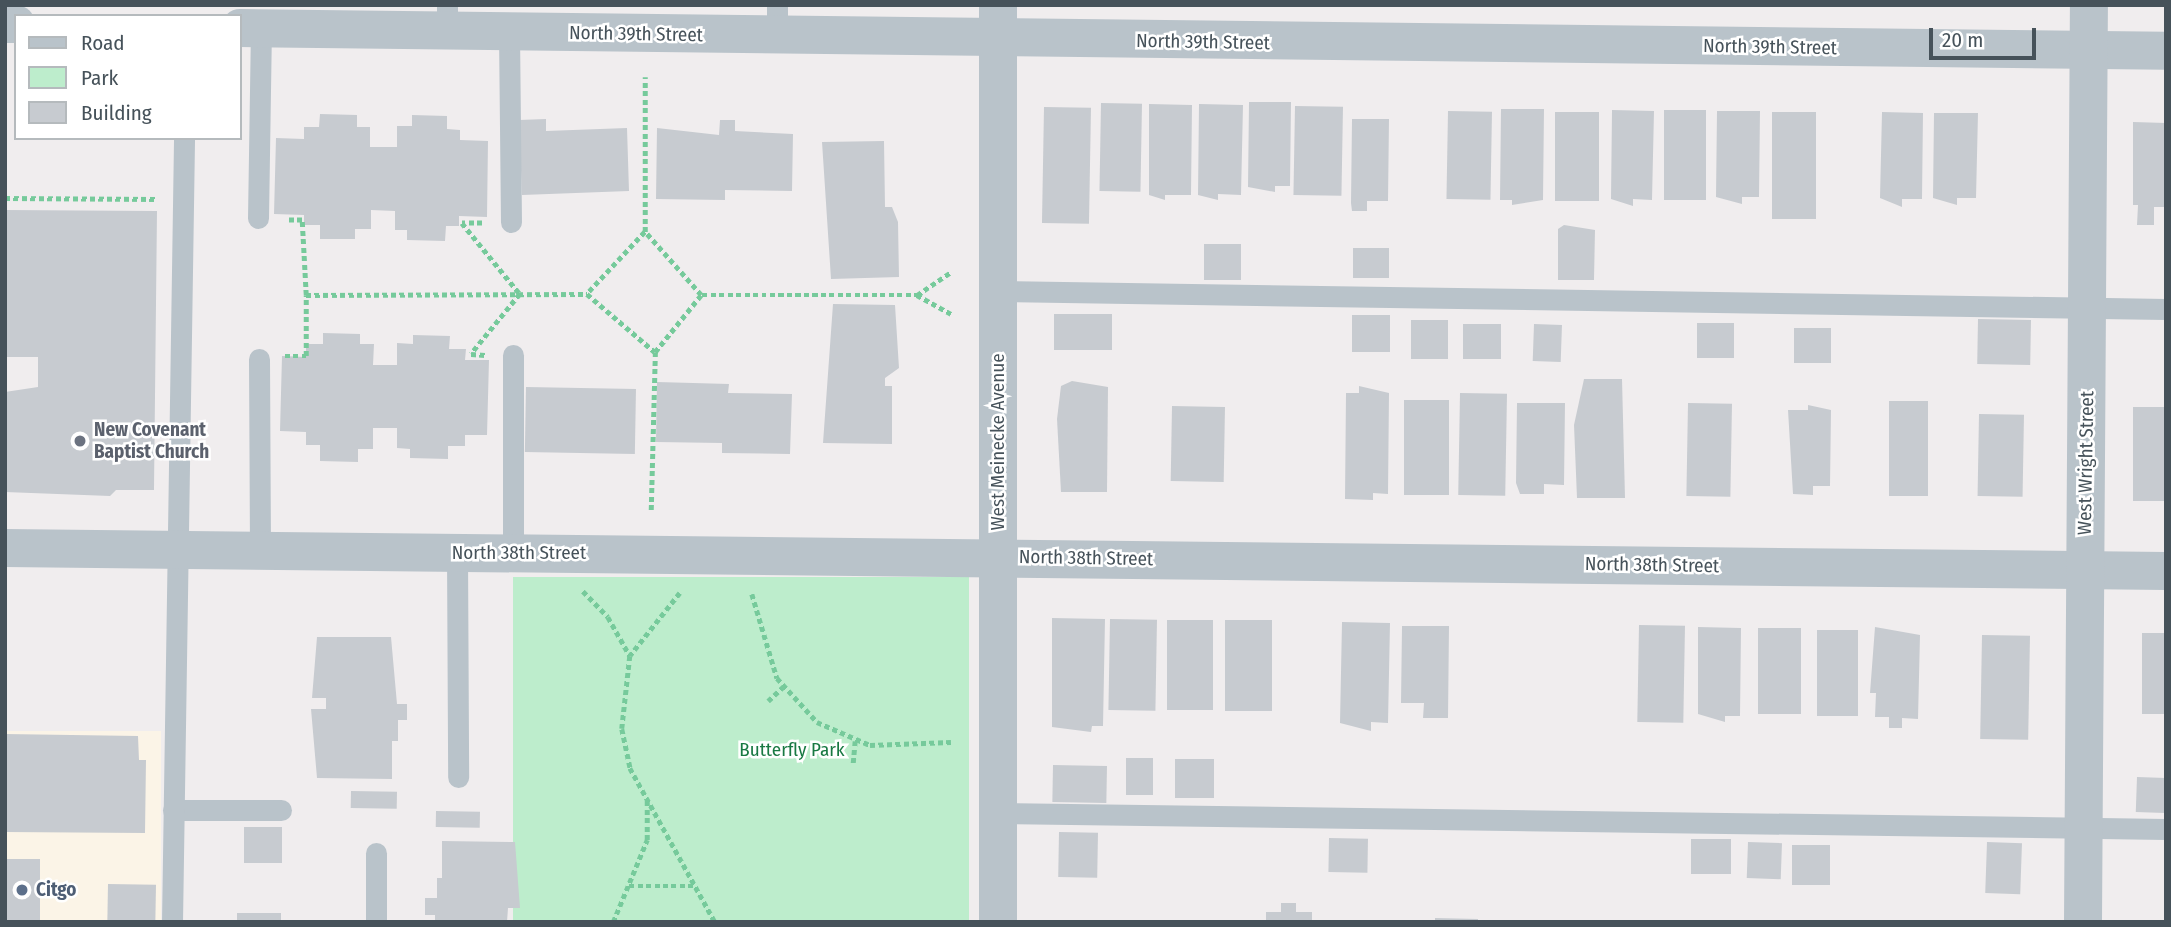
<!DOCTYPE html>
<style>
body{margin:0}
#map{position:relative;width:2171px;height:927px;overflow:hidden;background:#f0edee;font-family:"Fira Sans Condensed",sans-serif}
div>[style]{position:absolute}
.commercial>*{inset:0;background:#fbf4e7;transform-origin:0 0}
.green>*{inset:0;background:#bdedcc;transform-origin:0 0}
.building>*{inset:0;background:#c7cbd0;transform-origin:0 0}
.path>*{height:4.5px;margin-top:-2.25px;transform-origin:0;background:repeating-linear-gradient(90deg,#76ca9b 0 5px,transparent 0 8.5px)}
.lane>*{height:21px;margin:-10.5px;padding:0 10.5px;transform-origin:10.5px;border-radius:10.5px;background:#b9c3ca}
.street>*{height:38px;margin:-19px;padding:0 19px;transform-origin:19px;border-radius:19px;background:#b9c3ca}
.dots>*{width:19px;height:19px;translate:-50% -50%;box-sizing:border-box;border:4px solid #fff;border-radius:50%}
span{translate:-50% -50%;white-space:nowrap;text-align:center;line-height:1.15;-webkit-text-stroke:5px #fff;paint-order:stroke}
.street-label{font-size:19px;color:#46525a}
.worship-label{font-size:19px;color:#5b616d;font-weight:700}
.left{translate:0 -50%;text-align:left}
.park-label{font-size:19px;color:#197943}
.service-label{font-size:19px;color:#4e5e75;font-weight:700}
.frame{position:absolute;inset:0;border:7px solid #46525a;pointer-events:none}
.legend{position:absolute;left:14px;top:14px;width:228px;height:126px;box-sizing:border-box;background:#fff;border:2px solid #b5babd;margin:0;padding:9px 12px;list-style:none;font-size:21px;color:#46525a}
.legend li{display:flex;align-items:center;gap:14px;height:35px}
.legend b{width:35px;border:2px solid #b5babd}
.scale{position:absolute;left:1929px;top:28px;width:107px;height:32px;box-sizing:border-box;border:4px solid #46525a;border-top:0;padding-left:9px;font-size:21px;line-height:24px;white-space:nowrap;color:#46525a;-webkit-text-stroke:5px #fff;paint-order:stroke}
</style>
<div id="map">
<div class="commercial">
<div style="left:5px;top:731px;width:156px;height:191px"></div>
</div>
<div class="green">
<div style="left:513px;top:577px;width:456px;height:345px"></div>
</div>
<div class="building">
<div style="clip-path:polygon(1249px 102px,1291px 102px,1290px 186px,1275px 186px,1275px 192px,1248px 187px)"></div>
<div style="left:1101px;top:103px;width:41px;height:88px;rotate:1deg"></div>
<div style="clip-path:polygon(1149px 104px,1192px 105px,1191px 195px,1165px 195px,1165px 200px,1149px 195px)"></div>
<div style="clip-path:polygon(1199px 104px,1243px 105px,1241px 195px,1218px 194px,1218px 200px,1198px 195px)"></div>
<div style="left:1295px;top:106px;width:48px;height:89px;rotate:1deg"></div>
<div style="left:1044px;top:107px;width:47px;height:116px;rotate:1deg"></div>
<div style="clip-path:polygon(1501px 109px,1544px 109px,1543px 200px,1512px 205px,1512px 200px,1500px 200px)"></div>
<div style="clip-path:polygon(1612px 110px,1654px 111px,1652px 200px,1633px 199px,1633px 206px,1611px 199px)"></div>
<div style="left:1664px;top:110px;width:42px;height:90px"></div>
<div style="left:1448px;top:111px;width:44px;height:88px;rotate:1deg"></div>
<div style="clip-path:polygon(1717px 111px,1760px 111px,1759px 197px,1742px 197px,1742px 204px,1716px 197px)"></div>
<div style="left:1555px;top:112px;width:44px;height:89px"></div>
<div style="left:1772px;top:112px;width:44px;height:107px"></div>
<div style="clip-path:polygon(1882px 112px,1923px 113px,1922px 199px,1902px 199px,1902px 207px,1880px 198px)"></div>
<div style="clip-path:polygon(1934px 113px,1978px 113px,1976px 198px,1957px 198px,1957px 205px,1933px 198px)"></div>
<div style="clip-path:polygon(320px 114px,357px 115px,357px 127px,370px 127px,370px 147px,397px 147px,397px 126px,412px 126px,412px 115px,447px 116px,447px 129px,460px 130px,460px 140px,488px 141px,487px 217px,459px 216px,459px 226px,446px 226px,445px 241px,407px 240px,407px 230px,395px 230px,395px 211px,371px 210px,371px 229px,355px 229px,355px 239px,320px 239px,320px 225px,304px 225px,304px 215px,274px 214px,276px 138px,304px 139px,304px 127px,319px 127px)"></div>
<div style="clip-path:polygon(546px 119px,546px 131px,627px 128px,629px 191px,522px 195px,519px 120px)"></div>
<div style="clip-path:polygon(1352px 119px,1389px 119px,1388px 201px,1367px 201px,1367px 211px,1352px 211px,1351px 203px)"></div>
<div style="clip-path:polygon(720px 120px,735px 120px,735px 131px,793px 134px,792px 191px,725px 190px,725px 200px,656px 199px,657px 128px,719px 135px)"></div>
<div style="clip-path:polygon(2133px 122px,2166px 123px,2166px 207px,2154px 207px,2154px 225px,2137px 225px,2138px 205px,2133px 205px)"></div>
<div style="clip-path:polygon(884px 141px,885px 207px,892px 207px,898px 222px,899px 277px,831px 279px,822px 142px)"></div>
<div style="clip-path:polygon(5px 210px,157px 211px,154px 490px,116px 490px,110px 496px,5px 492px,5px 392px,38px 387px,38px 357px,5px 357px)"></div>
<div style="clip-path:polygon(1564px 225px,1595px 230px,1594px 280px,1558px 280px,1558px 229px)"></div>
<div style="left:1204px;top:244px;width:37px;height:36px"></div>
<div style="left:1353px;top:248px;width:36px;height:30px"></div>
<div style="clip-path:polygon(833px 304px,895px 305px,899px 368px,885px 378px,885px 386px,892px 386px,892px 444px,823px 443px)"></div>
<div style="left:1054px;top:314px;width:58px;height:36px"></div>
<div style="left:1352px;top:315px;width:38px;height:37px"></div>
<div style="left:1978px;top:319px;width:53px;height:45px;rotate:1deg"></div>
<div style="left:1411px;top:320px;width:37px;height:39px"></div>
<div style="left:1697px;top:323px;width:37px;height:35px"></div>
<div style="left:1463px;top:324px;width:38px;height:35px"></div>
<div style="left:1534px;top:324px;width:28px;height:37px;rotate:2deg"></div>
<div style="left:1794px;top:328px;width:37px;height:35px"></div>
<div style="clip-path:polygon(323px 333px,360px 334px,360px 344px,374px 344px,373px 365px,397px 365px,397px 343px,413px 344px,413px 335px,450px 336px,449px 349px,466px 349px,465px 360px,489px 360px,487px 435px,465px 435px,465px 446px,448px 446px,448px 459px,410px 458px,410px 449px,397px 448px,397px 428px,373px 428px,373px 449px,358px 449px,358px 462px,320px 461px,320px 445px,306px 445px,306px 432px,280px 431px,282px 356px,306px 357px,306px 344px,323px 344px)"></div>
<div style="clip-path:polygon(1584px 379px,1622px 379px,1625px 498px,1577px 498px,1574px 425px)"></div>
<div style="clip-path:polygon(1072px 381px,1108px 387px,1107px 492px,1061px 492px,1057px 419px,1061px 386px)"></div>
<div style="clip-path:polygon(657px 382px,729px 384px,728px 393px,792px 394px,790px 454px,722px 453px,722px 443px,656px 442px)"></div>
<div style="clip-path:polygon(1359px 386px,1389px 393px,1388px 494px,1373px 493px,1373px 500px,1345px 499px,1346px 393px,1359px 393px)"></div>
<div style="left:526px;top:387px;width:110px;height:65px;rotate:1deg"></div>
<div style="left:1460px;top:393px;width:47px;height:102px;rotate:1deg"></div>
<div style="left:1404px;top:400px;width:45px;height:95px"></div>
<div style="left:1889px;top:401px;width:39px;height:95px"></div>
<div style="clip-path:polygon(1517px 403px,1565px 403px,1564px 485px,1544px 484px,1544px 494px,1520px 494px,1516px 483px)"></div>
<div style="left:1688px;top:403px;width:44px;height:93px;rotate:1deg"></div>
<div style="clip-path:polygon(1808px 405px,1831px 410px,1830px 486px,1813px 486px,1813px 495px,1793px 494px,1788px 410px,1808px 410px)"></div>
<div style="left:1172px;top:406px;width:53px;height:75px;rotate:1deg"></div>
<div style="left:2133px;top:407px;width:33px;height:94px"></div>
<div style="left:1979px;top:414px;width:45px;height:82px;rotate:1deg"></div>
<div style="clip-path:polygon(1052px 618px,1105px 619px,1103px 726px,1092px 726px,1091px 732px,1052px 727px)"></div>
<div style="left:1110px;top:619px;width:47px;height:91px;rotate:1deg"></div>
<div style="left:1167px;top:620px;width:46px;height:90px"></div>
<div style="left:1225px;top:620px;width:47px;height:91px"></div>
<div style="clip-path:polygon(1342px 622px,1390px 623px,1388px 723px,1371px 722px,1371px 731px,1340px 723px)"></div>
<div style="left:1639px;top:625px;width:46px;height:97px;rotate:1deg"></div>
<div style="clip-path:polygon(1402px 626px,1449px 626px,1448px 718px,1423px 718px,1424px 703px,1401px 703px)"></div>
<div style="clip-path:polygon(1698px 627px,1741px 628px,1740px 716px,1725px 716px,1725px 722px,1698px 714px)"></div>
<div style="clip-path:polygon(1875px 627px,1920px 635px,1918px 719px,1902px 718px,1902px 728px,1889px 728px,1889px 717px,1875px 717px,1876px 693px,1870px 693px)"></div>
<div style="left:1758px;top:628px;width:43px;height:86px"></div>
<div style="left:1817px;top:630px;width:41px;height:86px"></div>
<div style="left:2142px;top:633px;width:24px;height:81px"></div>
<div style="left:1982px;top:635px;width:48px;height:104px;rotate:1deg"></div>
<div style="clip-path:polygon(317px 637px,391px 637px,397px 704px,407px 704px,407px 720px,398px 720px,398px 741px,392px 741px,392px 779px,317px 778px,311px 709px,326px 709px,326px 698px,312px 698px)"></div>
<div style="clip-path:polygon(5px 734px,138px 736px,139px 760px,146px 760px,145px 833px,5px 832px)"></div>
<div style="left:1126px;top:758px;width:27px;height:37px"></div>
<div style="left:1175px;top:759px;width:39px;height:39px"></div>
<div style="left:1053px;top:765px;width:54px;height:37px;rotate:1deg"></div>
<div style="left:2137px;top:777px;width:29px;height:35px;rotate:2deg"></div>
<div style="left:351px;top:791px;width:46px;height:17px;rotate:1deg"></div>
<div style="left:436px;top:811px;width:44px;height:16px;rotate:1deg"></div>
<div style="left:244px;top:827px;width:38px;height:36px"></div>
<div style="left:1059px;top:832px;width:39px;height:45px;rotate:1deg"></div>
<div style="left:1329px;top:838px;width:39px;height:34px;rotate:1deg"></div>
<div style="left:1691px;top:839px;width:40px;height:35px"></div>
<div style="clip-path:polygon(442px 841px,515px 842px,520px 908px,508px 908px,507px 922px,435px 922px,435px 915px,425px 915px,425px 898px,437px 898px,437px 878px,442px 878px)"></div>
<div style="left:1748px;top:842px;width:34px;height:36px;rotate:2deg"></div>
<div style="left:1987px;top:842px;width:35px;height:51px;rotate:2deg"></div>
<div style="left:1792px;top:845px;width:38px;height:40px"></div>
<div style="left:5px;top:859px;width:35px;height:63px"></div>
<div style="left:108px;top:884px;width:48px;height:38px;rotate:1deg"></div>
<div style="clip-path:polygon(1281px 903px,1296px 903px,1296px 912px,1312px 912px,1312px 922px,1266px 922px,1266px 912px,1281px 912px)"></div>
<div style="left:237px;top:913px;width:44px;height:9px"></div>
<div style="clip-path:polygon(1435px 918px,1478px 919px,1478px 922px,1435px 922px)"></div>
</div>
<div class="path">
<div style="left:5px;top:198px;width:152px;rotate:0.4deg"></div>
<div style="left:482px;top:223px;width:20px;rotate:180deg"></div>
<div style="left:462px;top:223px;width:92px;rotate:50.8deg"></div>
<div style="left:520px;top:294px;width:77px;rotate:129.2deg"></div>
<div style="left:471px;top:354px;width:14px;rotate:4deg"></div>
<div style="left:645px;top:232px;width:155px;rotate:-90deg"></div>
<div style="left:306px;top:295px;width:281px;rotate:-0.2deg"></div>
<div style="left:587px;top:294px;width:89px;rotate:40.5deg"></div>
<div style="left:655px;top:352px;width:73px;rotate:-51.1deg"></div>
<div style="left:701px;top:295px;width:84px;rotate:-131.6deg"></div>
<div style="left:645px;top:232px;width:85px;rotate:133.1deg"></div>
<div style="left:702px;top:295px;width:215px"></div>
<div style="left:917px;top:295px;width:39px;rotate:29deg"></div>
<div style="left:917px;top:295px;width:41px;rotate:-34.1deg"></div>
<div style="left:285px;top:356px;width:21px"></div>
<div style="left:306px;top:356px;width:61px;rotate:-90deg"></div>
<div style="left:306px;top:295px;width:75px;rotate:-93.1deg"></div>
<div style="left:302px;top:220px;width:16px;rotate:180deg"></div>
<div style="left:651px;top:510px;width:158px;rotate:-88.5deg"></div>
<div style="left:583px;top:591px;width:36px;rotate:46deg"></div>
<div style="left:608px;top:617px;width:45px;rotate:60.6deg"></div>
<div style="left:680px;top:593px;width:80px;rotate:128.4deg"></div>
<div style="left:630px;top:656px;width:73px;rotate:96.3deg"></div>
<div style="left:622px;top:729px;width:40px;rotate:78deg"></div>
<div style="left:630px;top:768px;width:176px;rotate:61.1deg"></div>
<div style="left:752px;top:594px;width:88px;rotate:73.4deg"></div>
<div style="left:777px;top:678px;width:59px;rotate:47.7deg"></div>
<div style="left:817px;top:722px;width:58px;rotate:23.5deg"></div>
<div style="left:870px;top:745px;width:81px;rotate:-2.1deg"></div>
<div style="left:768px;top:701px;width:22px;rotate:-43deg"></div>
<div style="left:853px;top:763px;width:22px;rotate:-85deg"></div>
<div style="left:629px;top:886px;width:64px"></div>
<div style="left:613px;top:922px;width:89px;rotate:-67.5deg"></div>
<div style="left:647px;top:840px;width:40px;rotate:-90deg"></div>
</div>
<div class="lane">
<div style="left:447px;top:5px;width:27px;rotate:90deg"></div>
<div style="left:777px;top:5px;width:31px;rotate:90deg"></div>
<div style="left:509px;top:32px;width:190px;rotate:89.4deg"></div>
<div style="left:258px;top:218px;width:189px;rotate:-89.1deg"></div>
<div style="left:998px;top:291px;width:1168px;rotate:0.88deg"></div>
<div style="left:513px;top:355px;width:198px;rotate:90deg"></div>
<div style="left:259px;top:359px;width:193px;rotate:89.7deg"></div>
<div style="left:457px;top:553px;width:224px;rotate:89.7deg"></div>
<div style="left:173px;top:810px;width:108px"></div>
<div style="left:998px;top:813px;width:1168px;rotate:0.78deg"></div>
<div style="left:376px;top:853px;width:69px;rotate:90deg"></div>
<div style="left:172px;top:922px;width:784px;rotate:-89.12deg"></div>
</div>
<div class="street">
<div style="left:5px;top:24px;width:11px"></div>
<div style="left:240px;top:28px;width:1926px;rotate:0.68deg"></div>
<div style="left:5px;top:548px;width:2161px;rotate:0.61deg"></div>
<div style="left:998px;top:922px;width:917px;rotate:-90deg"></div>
<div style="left:2083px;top:922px;width:917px;rotate:-89.63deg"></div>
</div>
<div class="dots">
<div style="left:80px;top:441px;background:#6b7280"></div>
<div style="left:22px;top:890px;background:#5c6f8a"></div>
</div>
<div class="street-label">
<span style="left:636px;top:34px;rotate:1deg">North 39th Street</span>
<span style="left:1203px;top:42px;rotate:1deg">North 39th Street</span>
<span style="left:1770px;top:47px;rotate:1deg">North 39th Street</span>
<span style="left:998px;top:442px;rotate:-90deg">West Meinecke Avenue</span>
<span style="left:2086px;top:463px;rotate:-89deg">West Wright Street</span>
<span style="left:519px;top:553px">North 38th Street</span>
<span style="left:1086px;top:558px;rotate:1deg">North 38th Street</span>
<span style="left:1652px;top:565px;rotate:1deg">North 38th Street</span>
</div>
<div class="worship-label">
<span class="left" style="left:94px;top:441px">New Covenant<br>Baptist Church</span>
</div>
<div class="park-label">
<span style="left:792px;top:750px">Butterfly Park</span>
</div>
<div class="service-label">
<span class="left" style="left:36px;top:890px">Citgo</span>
</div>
<div class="frame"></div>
<ul class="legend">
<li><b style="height:9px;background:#b9c3ca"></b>Road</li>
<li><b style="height:19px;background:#bdedcc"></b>Park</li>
<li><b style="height:19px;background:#c7cbd0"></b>Building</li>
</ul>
<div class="scale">20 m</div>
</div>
